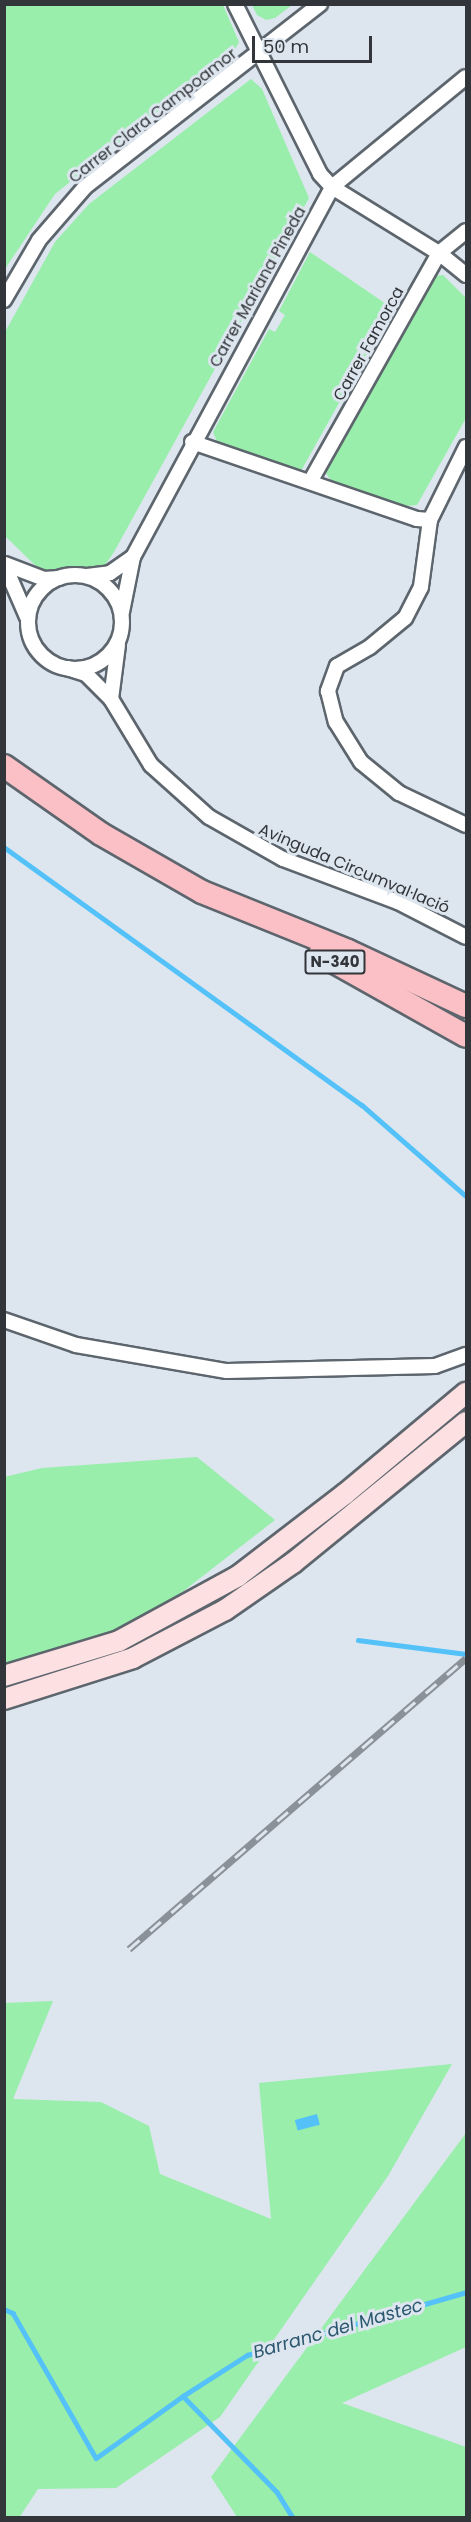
<!DOCTYPE html>
<meta charset="utf-8">
<style>
body{margin:0}
#map{position:relative;width:471px;height:2522px;overflow:hidden;background:#dde6ef;font-family:Poppins,sans-serif}
div>[style]{position:absolute}
.green>*{inset:0;background:#98eeaa}
.water>*{inset:0;background:#54c2f8;transform-origin:0 0}
.stream>*{height:4.5px;margin:-2.25px;padding:0 2.25px;transform-origin:2.25px;border-radius:2.25px;background:#54c2f8}
.roads{filter:drop-shadow(2px 0 #5d656d) drop-shadow(-2px 0 #5d656d) drop-shadow(0 2px #5d656d) drop-shadow(0 -2px #5d656d)}
.minor>*{height:14px;margin:-7px;padding:0 7px;transform-origin:7px;border-radius:7px;background:#fff}
.minor>.ring{margin:-7px;padding:0;box-sizing:content-box;background:none;border:14px solid #fff;border-radius:50%}
.secondary>*{height:20px;margin:-10px;padding:0 10px;transform-origin:10px;border-radius:10px;background:#fde0e2}
.primary>*{height:22px;margin:-11px;padding:0 11px;transform-origin:11px;border-radius:11px;background:#fbc0c5}
.rail>*{height:7px;margin-top:-3.5px;transform-origin:0;background:repeating-linear-gradient(90deg,#dde6ef 0 14px,#8b9198 0 28px);box-sizing:border-box;border-block:2px solid #8b9198}
span{translate:-50% -50%;white-space:nowrap;text-align:center;line-height:1.15;-webkit-text-stroke:6px #dde6ef;paint-order:stroke}
.shield-label span{padding:2px 4px;background:#dde6ef;border:2px solid;border-radius:4px;-webkit-text-stroke-width:0}
.shield-label{font-size:15px;color:#323539;font-weight:700}
.street-label{font-size:16px;color:#323539}
.water-label{font-size:18px;color:#2c5870;font-style:italic}
.frame{position:absolute;inset:0;border:6px solid #323539;pointer-events:none}
.scale{position:absolute;left:252px;top:36px;width:120px;height:27px;box-sizing:border-box;border:3px solid #323539;border-top:0;padding-left:8px;font-size:18px;line-height:21px;white-space:nowrap;color:#323539;-webkit-text-stroke:4px #dde6ef;paint-order:stroke}
</style>
<div id="map">
<div class="green">
<div style="clip-path:polygon(5px 4px,223px 5px,239px 42px,234px 51px,55px 194px,5px 269px)"></div>
<div style="clip-path:polygon(252px 5px,292px 5px,275px 18px,266px 20px,257px 15px)"></div>
<div style="clip-path:polygon(251px 79px,262px 89px,309px 198px,114px 552px,105px 565px,97px 567px,40px 570px,5px 536px,5px 332px,55px 242px,89px 204px)"></div>
<div style="clip-path:polygon(310px 252px,392px 308px,301px 471px,218px 444px,213px 432px,269px 329px,275px 332px,285px 315px,279px 311px)"></div>
<div style="clip-path:polygon(443px 275px,466px 298px,466px 418px,417px 505px,405px 506px,331px 481px,326px 473px,435px 276px)"></div>
<div style="clip-path:polygon(197px 1457px,275px 1520px,119px 1641px,5px 1674px,4px 1477px,42px 1468px)"></div>
<div style="clip-path:polygon(53px 2001px,13px 2099px,101px 2102px,149px 2126px,160px 2174px,271px 2219px,259px 2083px,452px 2064px,388px 2176px,220px 2417px,116px 2488px,38px 2489px,19px 2518px,4px 2517px,4px 2003px)"></div>
<div style="clip-path:polygon(466px 2133px,466px 2347px,342px 2403px,466px 2447px,466px 2517px,237px 2517px,211px 2477px)"></div>
</div>
<div class="water">
<div style="left:317px;top:2114px;width:11px;height:23px;rotate:75deg"></div>
</div>
<div class="stream">
<div style="left:4px;top:847px;width:441px;rotate:35.8deg"></div>
<div style="left:362px;top:1105px;width:138px;rotate:41.2deg"></div>
<div style="left:358px;top:1640px;width:109px;rotate:7.4deg"></div>
<div style="left:4px;top:2309px;width:10px;rotate:24deg"></div>
<div style="left:13px;top:2313px;width:167px;rotate:60.2deg"></div>
<div style="left:96px;top:2458px;width:107px;rotate:-35.5deg"></div>
<div style="left:183px;top:2396px;width:134px;rotate:45.6deg"></div>
<div style="left:277px;top:2492px;width:31px;rotate:58deg"></div>
<div style="left:183px;top:2396px;width:76px;rotate:-32.6deg"></div>
<div style="left:247px;top:2355px;width:228px;rotate:-16deg"></div>
</div>
<div class="roads">
<div class="minor">
<div style="left:235px;top:4px;width:190px;rotate:63.4deg"></div>
<div style="left:320px;top:174px;width:18px;rotate:47deg"></div>
<div style="left:332px;top:187px;width:126px;rotate:31.7deg"></div>
<div style="left:439px;top:253px;width:35px;rotate:39deg"></div>
<div style="left:4px;top:300px;width:69px;rotate:-59.7deg"></div>
<div style="left:39px;top:240px;width:70px;rotate:-49deg"></div>
<div style="left:85px;top:187px;width:298px;rotate:-37.9deg"></div>
<div style="left:192px;top:442px;width:238px;rotate:18.9deg"></div>
<div style="left:417px;top:519px;width:13px;rotate:4deg"></div>
<div style="left:466px;top:447px;width:81px;rotate:116.3deg"></div>
<div style="left:430px;top:520px;width:68px;rotate:97.7deg"></div>
<div style="left:421px;top:587px;width:35px;rotate:117deg"></div>
<div style="left:405px;top:618px;width:45px;rotate:140.4deg"></div>
<div style="left:370px;top:647px;width:38px;rotate:150deg"></div>
<div style="left:337px;top:666px;width:27px;rotate:110deg"></div>
<div style="left:328px;top:691px;width:32px;rotate:76deg"></div>
<div style="left:336px;top:722px;width:47px;rotate:58deg"></div>
<div style="left:361px;top:762px;width:49px;rotate:39.2deg"></div>
<div style="left:399px;top:793px;width:74px;rotate:25.5deg"></div>
<div style="left:310px;top:482px;width:263px;rotate:-60.6deg"></div>
<div style="left:439px;top:253px;width:35px;rotate:-39deg"></div>
<div style="left:133px;top:557px;width:420px;rotate:-61.7deg"></div>
<div style="left:332px;top:187px;width:173px;rotate:-39.4deg"></div>
<div style="left:4px;top:564px;width:58px;rotate:66.5deg"></div>
<div style="left:5px;top:564px;width:42px;rotate:21deg"></div>
<div style="left:44px;top:579px;width:15px;rotate:-4deg"></div>
<div class="ring" style="left:28px;top:575px;width:80px;height:80px"></div>
<div style="left:87px;top:576px;width:23px;rotate:-7deg"></div>
<div style="left:110px;top:573px;width:28px;rotate:-35deg"></div>
<div style="left:133px;top:557px;width:56px;rotate:101.3deg"></div>
<div style="left:67px;top:668px;width:20px;rotate:18deg"></div>
<div style="left:86px;top:674px;width:35px;rotate:45deg"></div>
<div style="left:111px;top:699px;width:77px;rotate:58.8deg"></div>
<div style="left:151px;top:765px;width:78px;rotate:41.9deg"></div>
<div style="left:209px;top:817px;width:85px;rotate:29.6deg"></div>
<div style="left:283px;top:859px;width:123px;rotate:20.5deg"></div>
<div style="left:398px;top:902px;width:76px;rotate:27.2deg"></div>
<div style="left:111px;top:699px;width:54px;rotate:-82.6deg"></div>
<div style="left:4px;top:1320px;width:76px;rotate:19.1deg"></div>
<div style="left:76px;top:1345px;width:153px;rotate:9.8deg"></div>
<div style="left:227px;top:1371px;width:208px;rotate:-1.4deg"></div>
<div style="left:435px;top:1366px;width:33px;rotate:-20deg"></div>
</div>
<div class="secondary">
<div style="left:4px;top:1676px;width:120px;rotate:-16.9deg"></div>
<div style="left:119px;top:1641px;width:136px;rotate:-28.6deg"></div>
<div style="left:238px;top:1576px;width:135px;rotate:-37.5deg"></div>
<div style="left:345px;top:1494px;width:158px;rotate:-39.9deg"></div>
<div style="left:4px;top:1699px;width:135px;rotate:-17.6deg"></div>
<div style="left:133px;top:1658px;width:104px;rotate:-27.6deg"></div>
<div style="left:225px;top:1610px;width:83px;rotate:-34.7deg"></div>
<div style="left:293px;top:1563px;width:223px;rotate:-39.2deg"></div>
</div>
<div class="primary">
<div style="left:4px;top:766px;width:118px;rotate:35deg"></div>
<div style="left:101px;top:834px;width:116px;rotate:29.9deg"></div>
<div style="left:202px;top:892px;width:157px;rotate:22deg"></div>
<div style="left:348px;top:951px;width:130px;rotate:25deg"></div>
<div style="left:320px;top:954px;width:167px;rotate:29.3deg"></div>
</div>
</div>
<div class="rail">
<div style="left:129px;top:1949px;width:445px;rotate:-40.8deg"></div>
</div>
<div class="shield-label">
<span style="left:335px;top:962px">N-340</span>
</div>
<div class="street-label">
<span style="left:153px;top:116px;rotate:-38deg">Carrer Clara Campoamor</span>
<span style="left:258px;top:287px;rotate:-61deg">Carrer Mariana Pineda</span>
<span style="left:369px;top:344px;rotate:-61deg">Carrer Famorca</span>
<span style="left:354px;top:869px;rotate:23deg">Avinguda Circumval·lació</span>
</div>
<div class="water-label">
<span style="left:338px;top:2329px;rotate:-16deg">Barranc del Mastec</span>
</div>
<div class="frame"></div>
<div class="scale">50 m</div>
</div>
